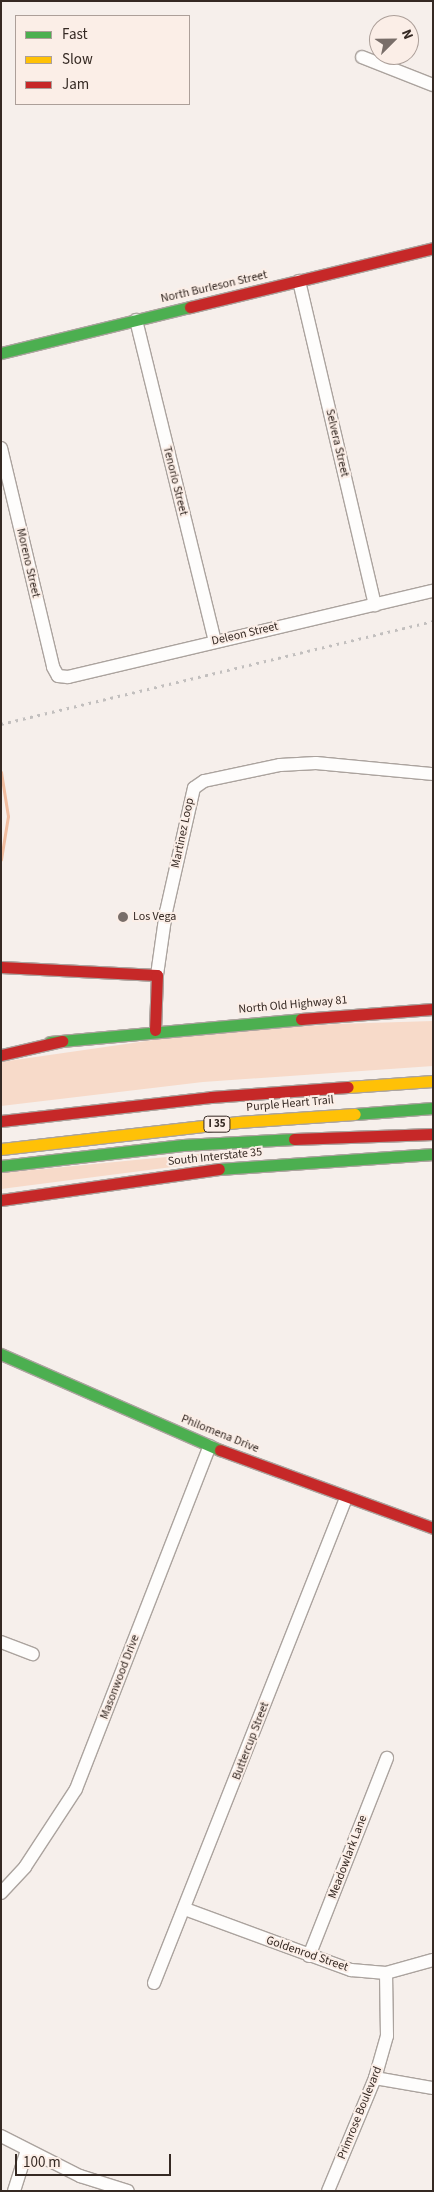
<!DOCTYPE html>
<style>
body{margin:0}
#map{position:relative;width:434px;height:2192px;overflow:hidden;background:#f6efeb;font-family:"Source Sans 3",sans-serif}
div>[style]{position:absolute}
.green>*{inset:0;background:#f7dac9}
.stream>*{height:3px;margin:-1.5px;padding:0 1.5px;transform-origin:1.5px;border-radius:1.5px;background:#f1bea1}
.roads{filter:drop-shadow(1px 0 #aba39e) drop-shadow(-1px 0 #aba39e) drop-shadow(0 1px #aba39e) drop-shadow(0 -1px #aba39e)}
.street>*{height:12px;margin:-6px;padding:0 6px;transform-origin:6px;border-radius:6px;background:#fefdfc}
.fast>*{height:11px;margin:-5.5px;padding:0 5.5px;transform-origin:5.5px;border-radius:5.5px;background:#4caf50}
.slow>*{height:11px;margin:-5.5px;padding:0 5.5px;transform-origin:5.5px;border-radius:5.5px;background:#ffc107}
.jam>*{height:11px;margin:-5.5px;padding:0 5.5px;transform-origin:5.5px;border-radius:5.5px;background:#c62828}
.rail>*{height:3px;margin-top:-1.5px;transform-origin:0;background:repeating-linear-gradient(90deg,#c2bfbe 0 2.5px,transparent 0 7.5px)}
.dots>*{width:14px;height:14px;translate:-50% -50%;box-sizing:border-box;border:2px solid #fbeee7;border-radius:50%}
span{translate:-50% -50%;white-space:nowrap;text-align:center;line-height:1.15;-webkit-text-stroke:4px #fbeee7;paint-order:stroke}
.shield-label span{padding:1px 4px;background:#fbeee7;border:1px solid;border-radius:4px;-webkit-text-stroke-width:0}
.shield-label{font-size:11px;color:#352923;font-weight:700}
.street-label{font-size:12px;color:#352923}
.poi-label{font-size:12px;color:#352923}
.left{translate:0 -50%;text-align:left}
.frame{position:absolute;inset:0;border:2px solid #352923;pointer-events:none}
.legend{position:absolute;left:15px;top:15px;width:175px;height:90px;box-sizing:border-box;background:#fbeee7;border:1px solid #ac9f99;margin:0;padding:6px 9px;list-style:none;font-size:15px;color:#352923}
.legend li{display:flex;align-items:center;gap:10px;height:25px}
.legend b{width:25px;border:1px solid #ac9f99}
.north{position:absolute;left:369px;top:15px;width:50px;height:50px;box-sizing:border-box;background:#fbeee7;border:1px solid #ac9f99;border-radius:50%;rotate:67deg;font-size:14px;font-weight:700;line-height:20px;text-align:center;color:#352923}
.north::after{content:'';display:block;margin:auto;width:18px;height:22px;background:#796e69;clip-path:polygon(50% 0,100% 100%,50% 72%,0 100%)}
.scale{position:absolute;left:15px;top:2154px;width:156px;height:22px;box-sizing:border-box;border:2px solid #352923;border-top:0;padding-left:6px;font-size:15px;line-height:18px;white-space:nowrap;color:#352923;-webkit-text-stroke:4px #fbeee7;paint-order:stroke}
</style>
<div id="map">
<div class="green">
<div style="clip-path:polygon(433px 1021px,433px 1066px,203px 1082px,1px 1106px,1px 1062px,188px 1035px,336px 1024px)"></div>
<div style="clip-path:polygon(208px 1153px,211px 1162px,1px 1189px,1px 1173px)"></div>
</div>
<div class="stream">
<div style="left:1px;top:772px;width:45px;rotate:81deg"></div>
<div style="left:8px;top:816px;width:44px;rotate:99.2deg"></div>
</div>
<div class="roads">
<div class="street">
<div style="left:362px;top:57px;width:76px;rotate:21.5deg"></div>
<div style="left:299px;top:281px;width:333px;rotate:76.8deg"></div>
<div style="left:136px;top:320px;width:331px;rotate:76.2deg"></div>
<div style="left:1px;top:448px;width:225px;rotate:76.6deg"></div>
<div style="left:53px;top:667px;width:10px;rotate:61deg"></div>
<div style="left:58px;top:676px;width:10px;rotate:6deg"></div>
<div style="left:68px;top:677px;width:375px;rotate:-13.3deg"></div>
<div style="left:157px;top:975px;width:64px;rotate:-81.9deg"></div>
<div style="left:166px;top:912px;width:127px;rotate:-77.3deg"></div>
<div style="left:194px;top:788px;width:12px;rotate:-35deg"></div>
<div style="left:204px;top:781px;width:78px;rotate:-11.9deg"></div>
<div style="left:280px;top:765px;width:36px;rotate:-3deg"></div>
<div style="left:316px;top:763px;width:118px;rotate:5.4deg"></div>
<div style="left:1px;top:1642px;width:34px;rotate:21deg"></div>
<div style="left:1px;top:1893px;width:35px;rotate:-47deg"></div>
<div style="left:25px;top:1867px;width:93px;rotate:-56.8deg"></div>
<div style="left:76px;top:1789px;width:368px;rotate:-68.7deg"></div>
<div style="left:185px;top:1909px;width:177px;rotate:20.2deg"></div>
<div style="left:351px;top:1970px;width:35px;rotate:5deg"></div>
<div style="left:386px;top:1973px;width:49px;rotate:-15.5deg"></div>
<div style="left:309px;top:1956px;width:213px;rotate:-68.5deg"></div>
<div style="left:154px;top:1983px;width:522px;rotate:-68.4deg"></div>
<div style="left:375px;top:2078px;width:59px;rotate:9.8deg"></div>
<div style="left:1px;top:2136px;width:89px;rotate:26.9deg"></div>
<div style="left:80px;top:2176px;width:50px;rotate:17.4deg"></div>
<div style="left:14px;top:2191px;width:43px;rotate:-72.4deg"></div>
<div style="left:328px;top:2191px;width:122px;rotate:-67.4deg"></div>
<div style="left:375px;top:2078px;width:44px;rotate:-74.1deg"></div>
<div style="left:387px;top:2036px;width:63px;rotate:-90.9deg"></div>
</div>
<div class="fast">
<div style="left:1px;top:353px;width:195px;rotate:-13.7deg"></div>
<div style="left:50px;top:1042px;width:252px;rotate:-5.2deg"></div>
<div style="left:355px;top:1114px;width:78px;rotate:-4.4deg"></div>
<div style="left:1px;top:1166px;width:183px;rotate:-6.6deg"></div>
<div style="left:183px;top:1145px;width:111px;rotate:-3.1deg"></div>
<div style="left:219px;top:1169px;width:215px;rotate:-4deg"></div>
<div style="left:1px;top:1354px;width:239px;rotate:23.7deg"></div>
</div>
<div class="slow">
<div style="left:348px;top:1087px;width:85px;rotate:-4deg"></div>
<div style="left:1px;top:1149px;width:239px;rotate:-6.5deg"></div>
<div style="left:238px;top:1122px;width:117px;rotate:-3.9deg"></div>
</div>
<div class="jam">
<div style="left:190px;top:307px;width:250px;rotate:-13.6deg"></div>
<div style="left:1px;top:967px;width:156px;rotate:2.9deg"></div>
<div style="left:157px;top:975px;width:55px;rotate:92.1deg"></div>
<div style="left:301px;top:1019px;width:132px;rotate:-4.3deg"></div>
<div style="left:1px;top:1055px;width:63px;rotate:-12.9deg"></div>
<div style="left:1px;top:1121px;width:211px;rotate:-6.5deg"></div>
<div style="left:211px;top:1097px;width:137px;rotate:-4.2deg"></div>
<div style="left:294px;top:1139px;width:139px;rotate:-2.1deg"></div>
<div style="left:1px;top:1200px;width:220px;rotate:-8.1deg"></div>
<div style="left:220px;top:1450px;width:227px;rotate:20.1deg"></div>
</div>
</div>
<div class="rail">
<div style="left:1px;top:724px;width:444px;rotate:-13.4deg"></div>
</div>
<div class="dots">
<div style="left:123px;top:917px;background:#796e69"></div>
</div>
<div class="shield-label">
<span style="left:217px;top:1124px">I 35</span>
</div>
<div class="street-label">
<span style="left:214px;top:287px;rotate:-13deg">North Burleson Street</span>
<span style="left:337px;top:443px;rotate:77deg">Selvera Street</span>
<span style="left:175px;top:481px;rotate:76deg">Tenorio Street</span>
<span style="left:28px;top:563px;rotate:77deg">Moreno Street</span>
<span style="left:245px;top:634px;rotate:-13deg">Deleon Street</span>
<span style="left:183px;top:833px;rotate:-78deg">Martinez Loop</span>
<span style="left:293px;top:1005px;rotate:-5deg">North Old Highway 81</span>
<span style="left:290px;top:1104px;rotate:-5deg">Purple Heart Trail</span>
<span style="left:215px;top:1157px;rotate:-6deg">South Interstate 35</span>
<span style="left:220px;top:1434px;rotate:22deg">Philomena Drive</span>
<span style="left:120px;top:1677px;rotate:-69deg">Masonwood Drive</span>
<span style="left:251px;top:1741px;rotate:-69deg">Buttercup Street</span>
<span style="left:348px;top:1857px;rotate:-69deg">Meadowlark Lane</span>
<span style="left:307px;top:1954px;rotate:19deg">Goldenrod Street</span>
<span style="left:360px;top:2113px;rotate:-68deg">Primrose Boulevard</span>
</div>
<div class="poi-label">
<span class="left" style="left:133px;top:917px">Los Vega</span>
</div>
<div class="frame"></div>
<ul class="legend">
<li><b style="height:6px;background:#4caf50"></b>Fast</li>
<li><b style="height:6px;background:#ffc107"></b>Slow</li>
<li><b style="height:6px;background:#c62828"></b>Jam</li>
</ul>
<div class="north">N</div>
<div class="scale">100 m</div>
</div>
